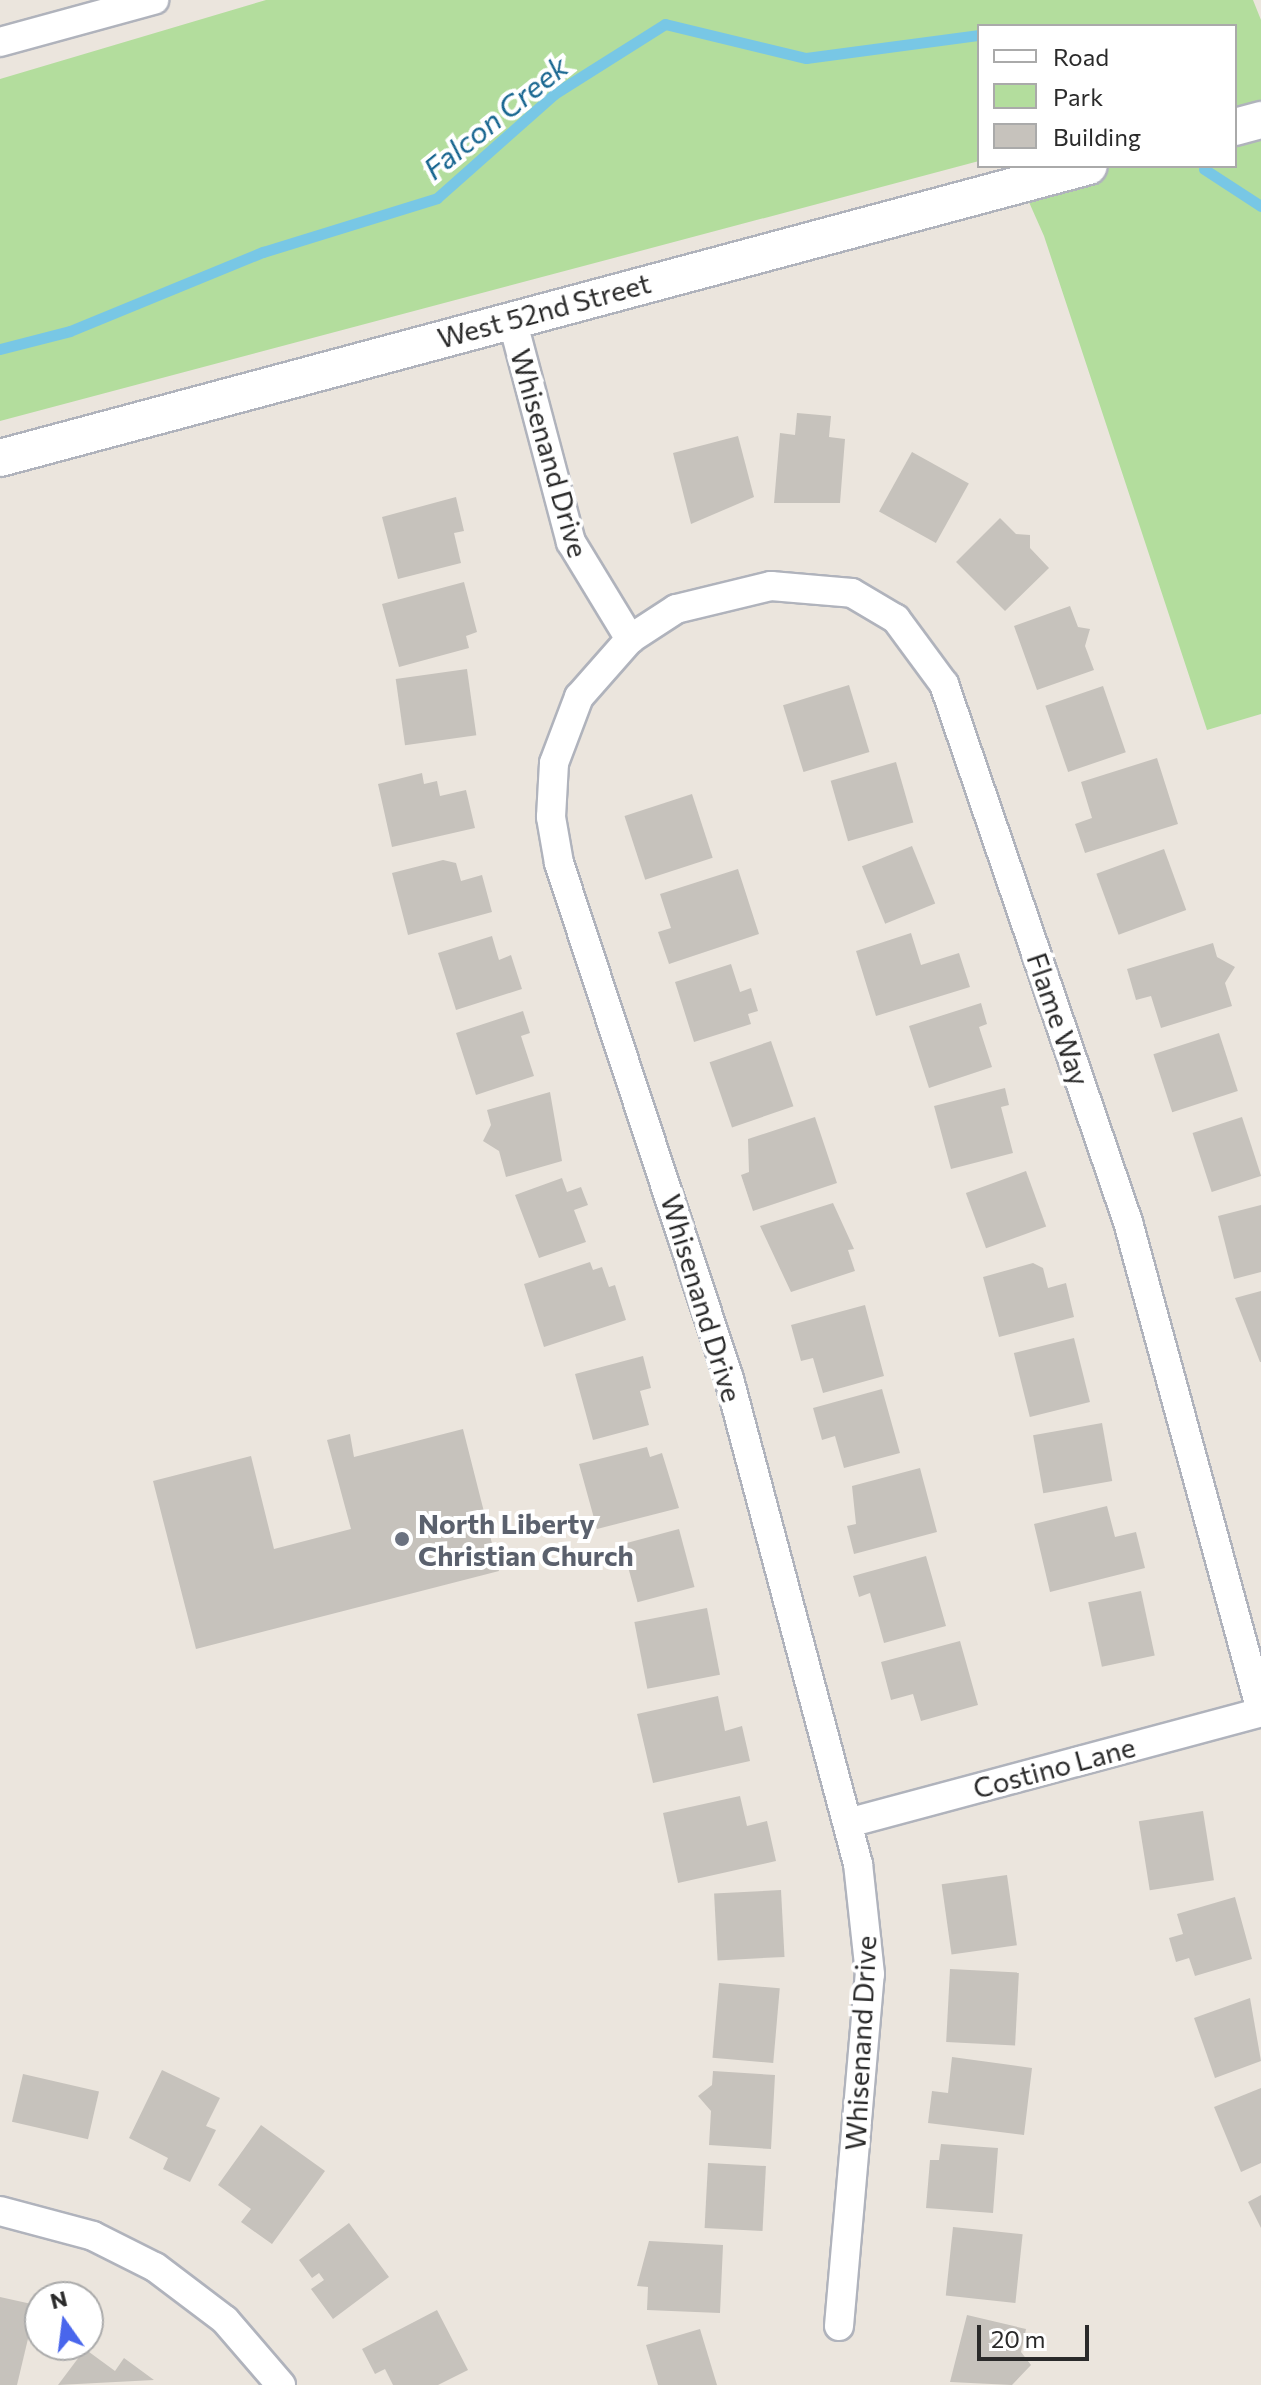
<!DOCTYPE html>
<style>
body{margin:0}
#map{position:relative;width:1261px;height:2385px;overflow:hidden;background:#ebe5dd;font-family:Commissioner,sans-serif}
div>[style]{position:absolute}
.green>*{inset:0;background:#b3dd9d}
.stream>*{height:11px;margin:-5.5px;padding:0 5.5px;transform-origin:5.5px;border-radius:5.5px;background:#78c7e5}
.building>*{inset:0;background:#c6c2bc;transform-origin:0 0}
.roads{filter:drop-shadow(2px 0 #b0b3bc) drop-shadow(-2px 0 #b0b3bc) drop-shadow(0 2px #b0b3bc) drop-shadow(0 -2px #b0b3bc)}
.minor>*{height:28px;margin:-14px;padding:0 14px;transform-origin:14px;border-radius:14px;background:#fff}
.tertiary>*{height:36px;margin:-18px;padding:0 18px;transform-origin:18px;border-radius:18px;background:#fff}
.dots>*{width:22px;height:22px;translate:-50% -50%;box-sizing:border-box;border:4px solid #fff;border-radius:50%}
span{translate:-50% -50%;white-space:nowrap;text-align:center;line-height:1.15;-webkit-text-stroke:8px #fff;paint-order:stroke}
.street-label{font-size:28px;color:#2a2a2a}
.worship-label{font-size:28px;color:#5b616d;font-weight:700}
.left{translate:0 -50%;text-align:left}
.water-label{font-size:30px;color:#186690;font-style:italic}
.legend{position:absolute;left:977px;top:24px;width:260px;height:144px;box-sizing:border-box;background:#fff;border:2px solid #aaa;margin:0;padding:10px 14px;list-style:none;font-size:24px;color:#2a2a2a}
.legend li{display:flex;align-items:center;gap:16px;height:40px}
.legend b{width:40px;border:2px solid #aaa}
.north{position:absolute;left:24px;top:2281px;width:80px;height:80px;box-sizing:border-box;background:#fff;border:2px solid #aaa;border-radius:50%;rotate:346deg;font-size:22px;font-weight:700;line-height:32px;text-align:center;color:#2a2a2a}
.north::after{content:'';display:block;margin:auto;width:28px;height:36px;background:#4966ec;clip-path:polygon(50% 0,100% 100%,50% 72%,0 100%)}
.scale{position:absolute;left:977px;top:2325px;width:112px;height:36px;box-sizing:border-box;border:4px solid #2a2a2a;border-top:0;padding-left:10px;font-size:24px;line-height:28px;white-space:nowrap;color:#2a2a2a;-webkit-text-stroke:6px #fff;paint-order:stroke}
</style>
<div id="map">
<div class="green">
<div style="clip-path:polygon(266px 0,1253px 0,1261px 20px,1261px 714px,1207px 730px,1044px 236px,1013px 166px,1235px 166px,1235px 26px,979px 26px,979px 161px,0 421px,0 79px)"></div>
</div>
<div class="stream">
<div style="left:1204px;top:169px;width:68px;rotate:33deg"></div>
<div style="left:0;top:349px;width:72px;rotate:-14.4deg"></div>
<div style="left:70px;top:331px;width:209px;rotate:-22.3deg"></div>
<div style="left:263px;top:252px;width:182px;rotate:-17.2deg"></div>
<div style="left:437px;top:198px;width:157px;rotate:-41.6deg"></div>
<div style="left:554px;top:94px;width:131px;rotate:-32.2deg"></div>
<div style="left:665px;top:24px;width:145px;rotate:13.6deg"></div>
<div style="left:806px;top:58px;width:175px;rotate:-7.6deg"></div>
</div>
<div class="building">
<div style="clip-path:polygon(797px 413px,831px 416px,829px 437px,845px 439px,840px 503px,774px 503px,780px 433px,795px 435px)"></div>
<div style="clip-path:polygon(738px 436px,754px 497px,691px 524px,673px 453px)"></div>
<div style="left:912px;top:452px;width:65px;height:68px;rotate:29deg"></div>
<div style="clip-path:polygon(456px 497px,464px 531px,454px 533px,461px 563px,398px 579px,382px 517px)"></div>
<div style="clip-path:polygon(1000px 518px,1016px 534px,1030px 535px,1030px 548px,1049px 568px,1005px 611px,956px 562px)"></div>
<div style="clip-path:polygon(464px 582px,477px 632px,466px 636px,469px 648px,399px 667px,382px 604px)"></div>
<div style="clip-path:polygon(1070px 606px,1078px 627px,1090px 629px,1085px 646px,1094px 670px,1037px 690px,1014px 626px)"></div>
<div style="left:467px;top:669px;width:67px;height:72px;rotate:82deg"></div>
<div style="left:849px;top:685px;width:70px;height:69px;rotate:73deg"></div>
<div style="left:1103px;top:686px;width:70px;height:61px;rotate:71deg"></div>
<div style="clip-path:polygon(1157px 758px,1178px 824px,1085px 853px,1075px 824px,1092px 818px,1081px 782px)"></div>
<div style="left:896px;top:762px;width:63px;height:68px;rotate:74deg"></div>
<div style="clip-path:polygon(422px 773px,424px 784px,437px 781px,440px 796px,466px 790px,475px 828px,392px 847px,378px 784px)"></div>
<div style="left:692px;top:794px;width:67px;height:71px;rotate:72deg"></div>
<div style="left:912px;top:846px;width:62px;height:54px;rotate:68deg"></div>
<div style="left:1164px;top:849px;width:65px;height:72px;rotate:70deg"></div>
<div style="clip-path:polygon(443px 860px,456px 863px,461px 881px,482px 875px,492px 912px,408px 935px,392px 873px)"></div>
<div style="clip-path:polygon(738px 869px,759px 934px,669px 964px,658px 932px,671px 928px,660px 894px)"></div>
<div style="clip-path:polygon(911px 933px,921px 965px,959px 953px,970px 987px,876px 1016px,856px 951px)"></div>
<div style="clip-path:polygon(492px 936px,499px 960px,511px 955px,522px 989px,456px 1010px,438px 953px)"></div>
<div style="clip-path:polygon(1213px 943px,1217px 957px,1235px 967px,1225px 983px,1232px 1006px,1161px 1028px,1151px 996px,1136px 1000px,1127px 969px)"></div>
<div style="clip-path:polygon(731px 964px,740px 992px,751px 988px,758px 1011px,748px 1014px,751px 1024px,694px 1042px,675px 982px)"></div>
<div style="clip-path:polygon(981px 1003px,987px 1024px,979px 1027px,992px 1067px,929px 1088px,909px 1026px)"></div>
<div style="clip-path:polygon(523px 1011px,530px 1033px,521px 1036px,534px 1076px,476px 1095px,456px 1033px)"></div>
<div style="left:1219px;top:1033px;width:61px;height:69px;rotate:72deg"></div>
<div style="left:771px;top:1041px;width:69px;height:65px;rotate:71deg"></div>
<div style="clip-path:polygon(1005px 1088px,1009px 1105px,1001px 1107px,1013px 1153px,951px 1169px,934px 1106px)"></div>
<div style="clip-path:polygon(550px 1092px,562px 1161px,506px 1177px,499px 1151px,483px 1141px,491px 1125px,487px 1110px)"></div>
<div style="clip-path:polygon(815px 1117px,837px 1183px,753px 1211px,741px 1175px,749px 1172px,748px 1139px)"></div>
<div style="left:1242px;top:1117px;width:62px;height:52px;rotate:72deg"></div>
<div style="left:1026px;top:1171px;width:59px;height:64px;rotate:70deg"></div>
<div style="clip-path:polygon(562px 1178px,567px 1192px,581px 1187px,588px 1205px,574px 1210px,586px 1242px,539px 1258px,515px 1195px)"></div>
<div style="clip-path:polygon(833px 1203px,854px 1249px,848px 1250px,855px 1271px,791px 1292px,760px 1226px)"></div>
<div style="clip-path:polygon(1261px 1205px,1261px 1272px,1234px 1279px,1218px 1216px)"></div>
<div style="clip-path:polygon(590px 1262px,593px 1270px,602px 1267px,609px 1287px,615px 1285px,626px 1320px,544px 1347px,524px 1284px)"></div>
<div style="clip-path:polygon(1033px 1263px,1043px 1268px,1048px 1288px,1066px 1283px,1074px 1317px,999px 1337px,983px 1277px)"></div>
<div style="clip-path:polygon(1261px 1291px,1261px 1362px,1260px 1362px,1235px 1298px)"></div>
<div style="clip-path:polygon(865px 1305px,884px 1376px,823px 1393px,813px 1358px,801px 1361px,791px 1325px)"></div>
<div style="left:1074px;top:1338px;width:66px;height:62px;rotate:76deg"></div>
<div style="clip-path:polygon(643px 1356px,651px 1388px,640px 1391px,649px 1425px,593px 1440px,575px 1374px)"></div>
<div style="clip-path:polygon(882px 1389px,900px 1453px,844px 1468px,835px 1436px,822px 1440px,813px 1408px)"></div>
<div style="left:1102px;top:1423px;width:59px;height:70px;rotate:80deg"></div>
<div style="clip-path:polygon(463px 1429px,499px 1571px,196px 1649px,153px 1481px,251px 1456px,274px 1549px,351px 1529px,327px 1440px,350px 1434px,354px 1457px)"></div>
<div style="clip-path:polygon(647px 1447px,650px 1457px,662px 1453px,679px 1508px,597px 1529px,579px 1464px)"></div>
<div style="clip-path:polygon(920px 1468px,937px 1532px,854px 1554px,847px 1526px,856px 1524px,852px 1486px)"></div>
<div style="clip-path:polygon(1107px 1506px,1115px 1537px,1136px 1532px,1145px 1568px,1050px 1592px,1034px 1524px)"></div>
<div style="left:679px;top:1529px;width:60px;height:59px;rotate:75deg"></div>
<div style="clip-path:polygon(926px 1556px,946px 1626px,884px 1643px,870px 1593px,859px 1597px,853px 1576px)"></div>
<div style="left:1141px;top:1591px;width:66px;height:54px;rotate:78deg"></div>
<div style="left:707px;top:1608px;width:68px;height:74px;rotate:79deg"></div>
<div style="clip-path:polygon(960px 1641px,978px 1705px,921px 1721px,913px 1694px,891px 1700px,881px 1662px)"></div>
<div style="clip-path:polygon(718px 1696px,725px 1731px,742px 1726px,750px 1761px,653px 1783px,637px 1714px)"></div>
<div style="clip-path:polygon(740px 1796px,747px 1826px,767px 1821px,776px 1861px,678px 1883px,663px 1813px)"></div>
<div style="left:1203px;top:1811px;width:70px;height:65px;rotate:81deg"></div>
<div style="left:1007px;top:1875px;width:71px;height:66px;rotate:82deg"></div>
<div style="left:781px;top:1890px;width:67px;height:67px;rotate:87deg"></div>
<div style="clip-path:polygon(1235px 1897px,1252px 1959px,1195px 1976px,1189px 1958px,1176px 1962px,1169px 1938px,1183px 1934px,1177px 1914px)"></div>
<div style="left:950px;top:1969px;width:69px;height:73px;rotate:3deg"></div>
<div style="left:719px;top:1983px;width:61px;height:75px;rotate:5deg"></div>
<div style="clip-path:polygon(1250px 1998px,1261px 2061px,1215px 2078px,1194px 2018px)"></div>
<div style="clip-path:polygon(952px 2057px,1032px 2068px,1024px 2135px,928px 2123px,932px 2091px,948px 2093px)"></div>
<div style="clip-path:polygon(162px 2070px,220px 2098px,206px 2126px,216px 2130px,190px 2182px,163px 2169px,168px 2158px,129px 2138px)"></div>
<div style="clip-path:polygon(713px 2071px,775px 2075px,771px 2149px,709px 2145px,711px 2111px,698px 2096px,712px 2085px)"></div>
<div style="left:23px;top:2074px;width:78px;height:49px;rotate:13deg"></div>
<div style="clip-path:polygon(1261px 2088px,1261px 2163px,1241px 2172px,1214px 2107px)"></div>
<div style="clip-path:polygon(261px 2125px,325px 2171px,272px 2244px,241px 2222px,251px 2209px,218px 2185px)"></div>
<div style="clip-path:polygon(941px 2144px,998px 2148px,993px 2213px,926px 2208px,930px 2160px,939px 2160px)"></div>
<div style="left:708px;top:2163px;width:58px;height:65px;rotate:3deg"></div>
<div style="clip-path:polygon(1261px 2195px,1261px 2228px,1248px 2202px)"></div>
<div style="clip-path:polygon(349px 2223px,389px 2277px,333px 2319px,311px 2289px,324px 2280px,319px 2273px,312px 2278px,299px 2260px)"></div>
<div style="left:953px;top:2227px;width:70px;height:69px;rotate:6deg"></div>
<div style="clip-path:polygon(649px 2241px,723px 2245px,720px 2313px,647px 2310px,648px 2287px,637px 2286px)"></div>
<div style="clip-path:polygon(0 2297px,36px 2305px,17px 2385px,0 2385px)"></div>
<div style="clip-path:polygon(437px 2310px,468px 2370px,438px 2385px,393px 2385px,385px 2369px,375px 2374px,362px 2349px)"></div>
<div style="clip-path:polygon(967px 2315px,1026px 2329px,1021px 2352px,1031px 2365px,1012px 2385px,950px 2382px)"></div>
<div style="clip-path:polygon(700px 2329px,717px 2385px,658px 2385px,646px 2345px)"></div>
<div style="clip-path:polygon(85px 2349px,115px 2371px,124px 2358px,154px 2380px,58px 2385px)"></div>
</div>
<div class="roads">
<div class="minor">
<div style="left:0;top:42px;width:160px;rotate:-15.3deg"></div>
<div style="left:512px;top:319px;width:231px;rotate:75.2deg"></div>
<div style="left:571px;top:542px;width:114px;rotate:58.7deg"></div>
<div style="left:848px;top:1823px;width:428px;rotate:-15deg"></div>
<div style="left:0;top:2211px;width:96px;rotate:15deg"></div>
<div style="left:93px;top:2236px;width:69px;rotate:26.6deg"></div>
<div style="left:155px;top:2267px;width:88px;rotate:37.1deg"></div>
<div style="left:225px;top:2320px;width:86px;rotate:49.3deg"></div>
<div style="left:839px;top:2326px;width:353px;rotate:-85deg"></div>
<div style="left:870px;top:1974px;width:111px;rotate:-96.2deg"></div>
<div style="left:858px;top:1864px;width:502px;rotate:-104.89deg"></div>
<div style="left:729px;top:1379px;width:543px;rotate:-108.23deg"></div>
<div style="left:559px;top:863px;width:47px;rotate:-99.9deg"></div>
<div style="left:551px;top:817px;width:54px;rotate:-86.8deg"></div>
<div style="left:554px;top:763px;width:71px;rotate:-69.3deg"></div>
<div style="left:579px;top:697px;width:77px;rotate:-48.7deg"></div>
<div style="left:630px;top:639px;width:55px;rotate:-33.1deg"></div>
<div style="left:676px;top:609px;width:98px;rotate:-13.6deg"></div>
<div style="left:771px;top:586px;width:81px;rotate:4.9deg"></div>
<div style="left:852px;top:593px;width:51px;rotate:30.6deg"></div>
<div style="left:896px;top:619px;width:81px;rotate:53.6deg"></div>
<div style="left:944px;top:684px;width:569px;rotate:71.12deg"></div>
<div style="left:1128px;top:1222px;width:507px;rotate:74.78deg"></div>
</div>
<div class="tertiary">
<div style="left:1235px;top:127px;width:27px;rotate:-15deg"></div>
<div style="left:0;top:458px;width:1127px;rotate:-15.01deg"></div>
</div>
</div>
<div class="dots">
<div style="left:402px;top:1539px;background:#6b7280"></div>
</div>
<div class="street-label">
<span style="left:544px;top:310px;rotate:-15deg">West 52nd Street</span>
<span style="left:550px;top:453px;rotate:74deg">Whisenand Drive</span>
<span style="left:1059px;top:1019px;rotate:71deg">Flame Way</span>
<span style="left:702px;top:1298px;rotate:73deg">Whisenand Drive</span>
<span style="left:1054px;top:1767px;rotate:-15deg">Costino Lane</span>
<span style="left:860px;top:2043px;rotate:-87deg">Whisenand Drive</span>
</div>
<div class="worship-label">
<span class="left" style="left:418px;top:1539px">North Liberty<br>Christian Church</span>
</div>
<div class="water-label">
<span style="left:495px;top:117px;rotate:-39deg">Falcon Creek</span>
</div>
<ul class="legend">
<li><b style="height:10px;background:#fff"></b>Road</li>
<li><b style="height:22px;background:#b3dd9d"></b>Park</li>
<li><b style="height:22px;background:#c6c2bc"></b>Building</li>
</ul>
<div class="north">N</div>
<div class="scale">20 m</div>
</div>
